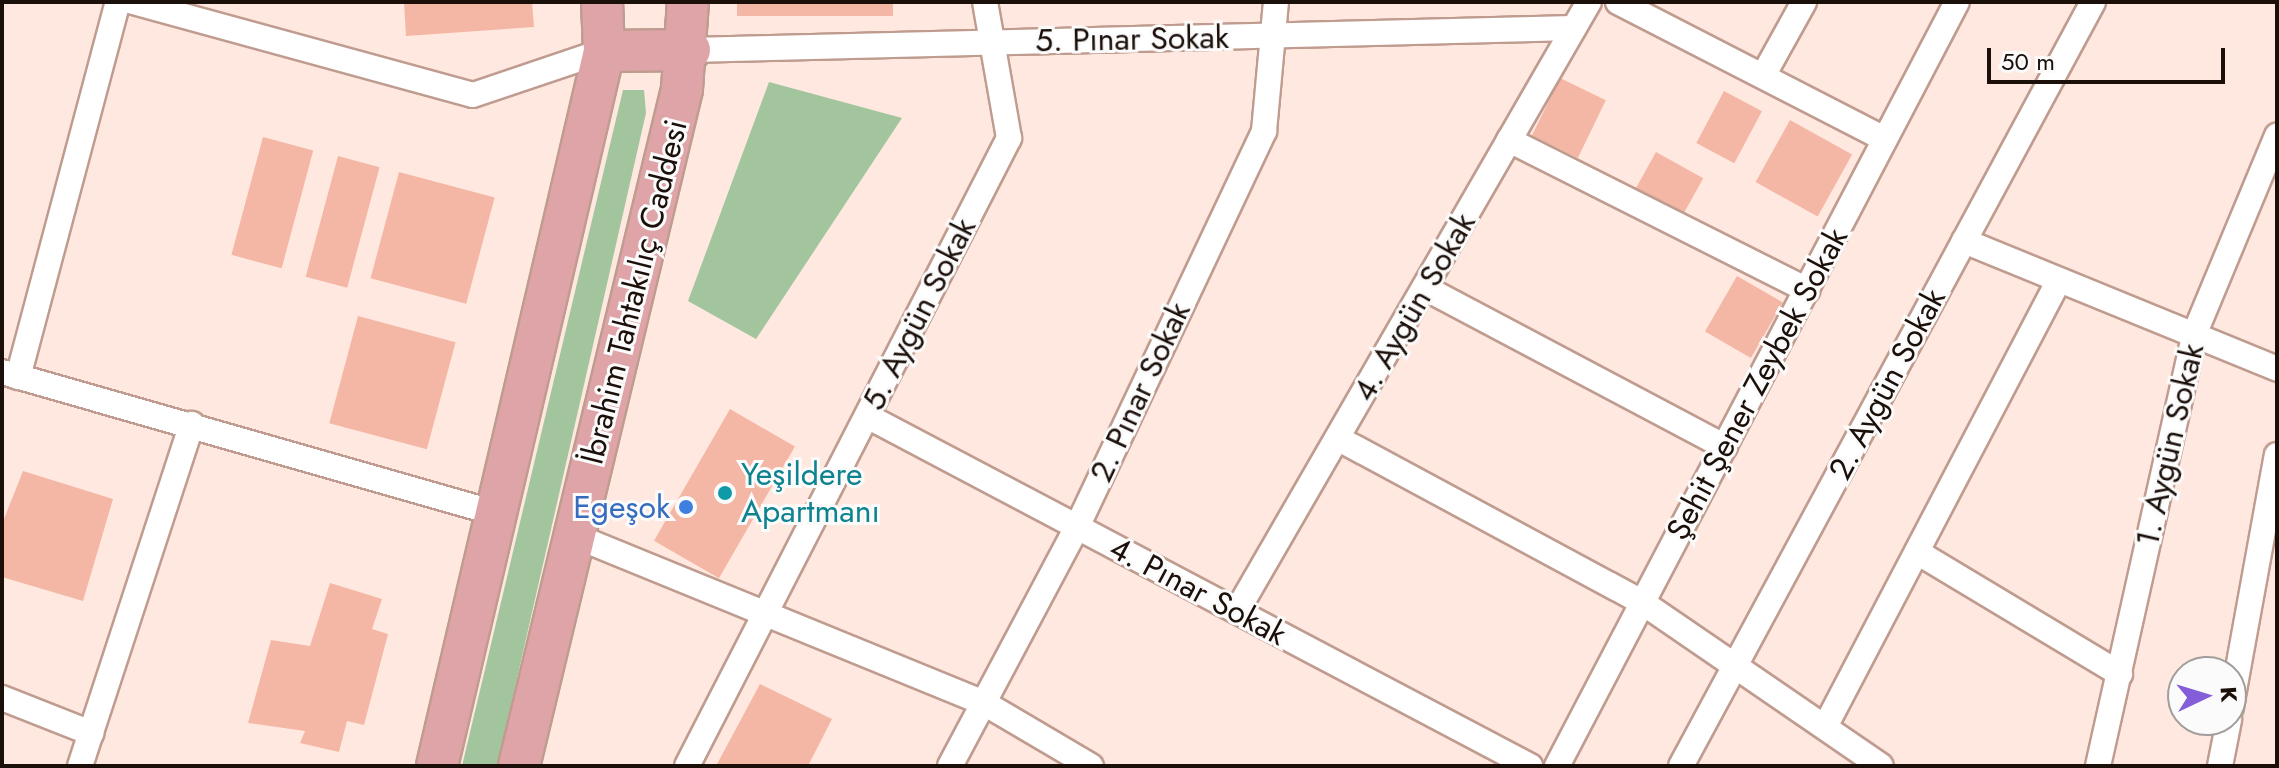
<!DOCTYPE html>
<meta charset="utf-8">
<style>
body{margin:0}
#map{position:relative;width:2279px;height:768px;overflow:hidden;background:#ffe8df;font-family:Jost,sans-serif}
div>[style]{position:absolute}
.green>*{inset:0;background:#a2c59d}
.building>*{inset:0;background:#f5b7a5;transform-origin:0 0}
.roads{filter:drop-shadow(2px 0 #bf9c8f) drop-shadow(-2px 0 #bf9c8f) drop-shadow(0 2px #bf9c8f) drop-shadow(0 -2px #bf9c8f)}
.minor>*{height:24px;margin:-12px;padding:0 12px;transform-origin:12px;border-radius:12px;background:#fff}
.primary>*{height:40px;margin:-20px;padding:0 20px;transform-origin:20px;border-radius:20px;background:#dfa4a7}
.dots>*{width:22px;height:22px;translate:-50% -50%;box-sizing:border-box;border:4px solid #fbfbfb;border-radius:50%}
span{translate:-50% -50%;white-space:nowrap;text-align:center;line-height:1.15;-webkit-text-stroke:6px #fbfbfb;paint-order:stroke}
.street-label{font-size:32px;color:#1b0f0a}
.culture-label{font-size:32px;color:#0d838f}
.left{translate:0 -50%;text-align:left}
.shop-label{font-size:32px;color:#366cbe}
.right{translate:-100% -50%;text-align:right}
.frame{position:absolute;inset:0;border:4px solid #1b0f0a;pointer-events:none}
.north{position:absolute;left:2167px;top:656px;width:80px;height:80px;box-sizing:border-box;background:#fbfbfb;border:2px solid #a19d9b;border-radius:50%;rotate:86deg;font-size:22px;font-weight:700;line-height:32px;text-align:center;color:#1b0f0a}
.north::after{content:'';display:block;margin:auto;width:28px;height:36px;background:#845ed9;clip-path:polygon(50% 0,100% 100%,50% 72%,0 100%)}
.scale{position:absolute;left:1987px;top:48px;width:238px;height:36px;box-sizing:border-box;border:4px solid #1b0f0a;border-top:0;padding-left:10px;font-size:24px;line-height:28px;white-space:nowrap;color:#1b0f0a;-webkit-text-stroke:6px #fbfbfb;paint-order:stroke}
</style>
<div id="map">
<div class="green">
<div style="clip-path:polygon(769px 82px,902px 118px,756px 339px,688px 301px)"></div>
<div style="clip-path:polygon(623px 90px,644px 90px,646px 113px,497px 766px,462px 766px)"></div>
</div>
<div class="building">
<div style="clip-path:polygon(404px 2px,532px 2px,534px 27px,406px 36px)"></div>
<div style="left:737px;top:2px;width:156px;height:14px"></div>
<div style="left:1560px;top:78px;width:51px;height:64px;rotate:26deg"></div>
<div style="left:1724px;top:91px;width:43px;height:59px;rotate:28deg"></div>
<div style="left:1790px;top:120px;width:71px;height:71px;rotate:29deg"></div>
<div style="left:263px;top:137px;width:52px;height:122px;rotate:15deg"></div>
<div style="left:1656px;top:152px;width:54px;height:51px;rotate:29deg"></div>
<div style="left:338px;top:156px;width:43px;height:125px;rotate:15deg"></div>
<div style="left:399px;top:172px;width:99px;height:110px;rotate:15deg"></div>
<div style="left:1737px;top:276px;width:53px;height:64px;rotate:30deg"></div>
<div style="left:358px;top:316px;width:101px;height:111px;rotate:15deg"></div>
<div style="left:730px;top:409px;width:75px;height:152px;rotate:30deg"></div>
<div style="clip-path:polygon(23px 471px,113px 499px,83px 601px,2px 577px,2px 524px)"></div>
<div style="clip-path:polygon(330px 583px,382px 599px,372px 629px,388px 634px,364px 725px,347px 721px,339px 752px,300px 743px,305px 731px,248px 723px,271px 640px,310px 646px)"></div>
<div style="clip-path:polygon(760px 684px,832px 719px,808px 766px,716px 766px)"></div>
</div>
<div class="roads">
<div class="minor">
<div style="left:133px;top:2px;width:352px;rotate:15.3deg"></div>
<div style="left:473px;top:95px;width:138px;rotate:-18.6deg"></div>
<div style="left:1618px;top:2px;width:300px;rotate:27.2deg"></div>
<div style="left:690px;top:50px;width:884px;rotate:-1.43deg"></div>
<div style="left:1763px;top:76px;width:85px;rotate:-61deg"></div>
<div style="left:1509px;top:140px;width:334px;rotate:26.7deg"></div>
<div style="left:1964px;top:241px;width:338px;rotate:22.2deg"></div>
<div style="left:1427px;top:289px;width:337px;rotate:27.9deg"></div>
<div style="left:2px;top:372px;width:513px;rotate:15.96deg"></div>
<div style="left:18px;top:377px;width:388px;rotate:-75.1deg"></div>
<div style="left:867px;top:416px;width:750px;rotate:27.83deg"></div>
<div style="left:1339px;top:439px;width:345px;rotate:28.3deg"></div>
<div style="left:1643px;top:603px;width:288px;rotate:34.4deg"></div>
<div style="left:575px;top:536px;width:442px;rotate:22.2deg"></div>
<div style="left:984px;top:703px;width:124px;rotate:30.5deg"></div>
<div style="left:1917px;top:552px;width:237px;rotate:31deg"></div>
<div style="left:1237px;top:611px;width:703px;rotate:-59.97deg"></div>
<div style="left:2px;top:698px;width:96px;rotate:21.5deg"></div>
<div style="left:2231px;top:707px;width:256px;rotate:-79.7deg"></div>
<div style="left:1826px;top:725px;width:502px;rotate:-62.36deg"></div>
<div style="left:80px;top:766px;width:360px;rotate:-71.9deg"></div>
<div style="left:687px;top:766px;width:706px;rotate:-62.85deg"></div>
<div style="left:1009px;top:138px;width:138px;rotate:-100deg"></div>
<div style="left:950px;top:766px;width:271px;rotate:-62deg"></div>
<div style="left:1077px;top:527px;width:438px;rotate:-64.7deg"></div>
<div style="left:1264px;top:131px;width:130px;rotate:-84.7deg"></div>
<div style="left:1557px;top:766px;width:862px;rotate:-62.37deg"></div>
<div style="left:1681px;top:766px;width:868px;rotate:-61.66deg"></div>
<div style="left:2098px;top:766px;width:442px;rotate:-77.4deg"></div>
<div style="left:2194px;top:335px;width:216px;rotate:-67.4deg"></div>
<div style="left:2220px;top:766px;width:47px;rotate:-78.9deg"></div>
</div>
<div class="primary">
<div style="left:604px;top:51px;width:86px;rotate:-0.7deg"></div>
<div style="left:437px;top:766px;width:734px;rotate:-76.85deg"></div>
<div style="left:604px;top:51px;width:49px;rotate:-92.3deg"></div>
<div style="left:519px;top:766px;width:696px;rotate:-76.46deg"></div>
<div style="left:682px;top:89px;width:87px;rotate:-86.1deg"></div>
</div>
</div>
<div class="dots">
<div style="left:725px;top:493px;background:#0f9aa8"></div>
<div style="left:686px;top:507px;background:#3f7fe0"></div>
</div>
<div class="street-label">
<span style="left:1132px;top:39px;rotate:-1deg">5. Pınar Sokak</span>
<span style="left:634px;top:292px;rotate:-76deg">İbrahim Tahtakılıç Caddesi</span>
<span style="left:1414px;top:307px;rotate:-60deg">4. Aygün Sokak</span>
<span style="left:919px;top:314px;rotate:-63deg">5. Aygün Sokak</span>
<span style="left:1757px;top:384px;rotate:-62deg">Şehit Şener Zeybek Sokak</span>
<span style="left:1887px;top:384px;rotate:-62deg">2. Aygün Sokak</span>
<span style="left:1140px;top:392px;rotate:-65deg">2. Pınar Sokak</span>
<span style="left:2170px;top:445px;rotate:-77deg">1. Aygün Sokak</span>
<span style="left:1198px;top:591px;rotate:28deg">4. Pınar Sokak</span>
</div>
<div class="culture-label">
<span class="left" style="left:741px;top:493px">Yeşildere<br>Apartmanı</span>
</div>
<div class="shop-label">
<span class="right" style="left:670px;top:507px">Egeşok</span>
</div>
<div class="frame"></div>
<div class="north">K</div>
<div class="scale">50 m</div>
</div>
